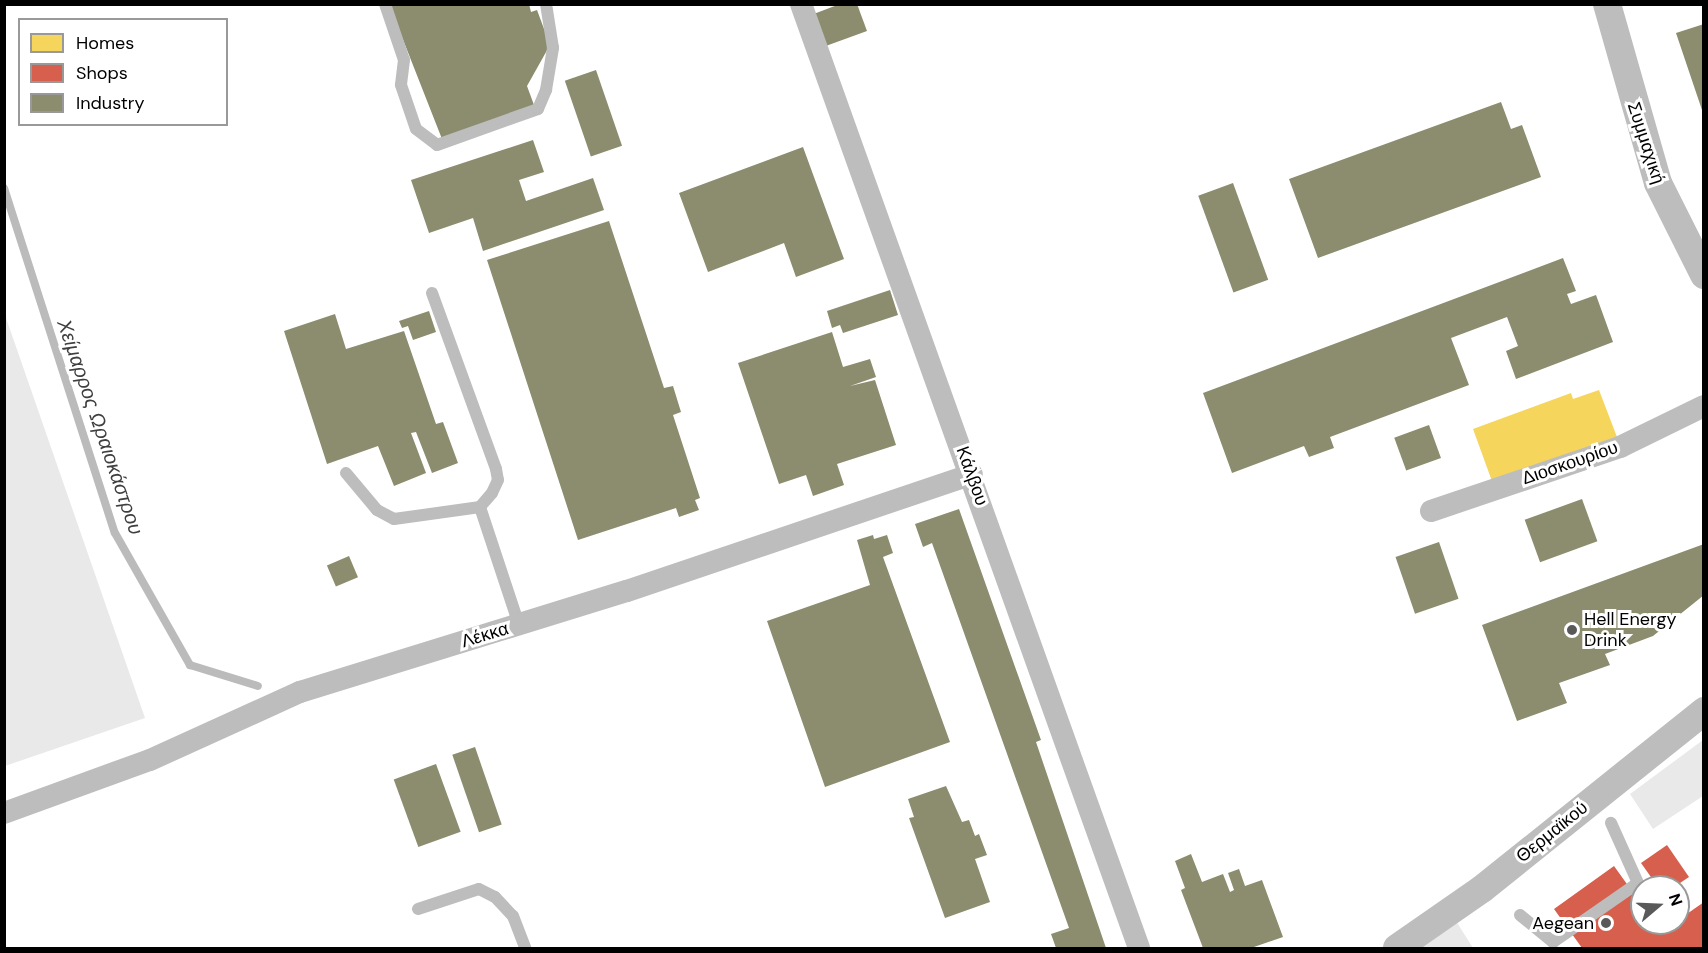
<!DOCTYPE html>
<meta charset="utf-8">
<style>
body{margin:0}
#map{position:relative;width:1708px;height:953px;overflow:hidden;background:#fff;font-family:"DM Sans",sans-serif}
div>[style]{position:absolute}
.green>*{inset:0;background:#e9e9e9}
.homes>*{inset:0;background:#f6d55c}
.shops>*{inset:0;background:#d6604d}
.industry>*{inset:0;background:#8c8c6e;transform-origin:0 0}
.stream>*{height:8px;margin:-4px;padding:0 4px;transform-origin:4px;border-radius:4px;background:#bbb}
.service>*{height:12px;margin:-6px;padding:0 6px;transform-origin:6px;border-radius:6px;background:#bdbdbd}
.minor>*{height:22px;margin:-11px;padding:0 11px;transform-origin:11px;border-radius:11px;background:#bdbdbd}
.tertiary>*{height:28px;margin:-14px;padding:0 14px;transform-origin:14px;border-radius:14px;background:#bdbdbd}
.dots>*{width:16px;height:16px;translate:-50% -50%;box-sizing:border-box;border:3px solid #fff;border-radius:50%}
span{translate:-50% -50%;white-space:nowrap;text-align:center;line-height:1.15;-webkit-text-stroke:6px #fff;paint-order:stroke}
.street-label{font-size:18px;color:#000}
.poi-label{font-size:18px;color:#000}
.left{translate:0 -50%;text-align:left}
.right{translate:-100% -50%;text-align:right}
.water-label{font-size:20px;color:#3f3f3f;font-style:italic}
.frame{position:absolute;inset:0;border:6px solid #000;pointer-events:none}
.legend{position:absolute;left:18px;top:18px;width:210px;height:108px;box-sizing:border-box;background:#fff;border:2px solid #999;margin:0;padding:8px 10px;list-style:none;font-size:18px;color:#000}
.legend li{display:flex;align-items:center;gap:12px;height:30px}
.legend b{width:30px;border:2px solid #999}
.north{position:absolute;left:1630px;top:875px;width:60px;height:60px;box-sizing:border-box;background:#fff;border:2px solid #999;border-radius:50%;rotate:71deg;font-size:16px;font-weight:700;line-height:24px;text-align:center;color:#000}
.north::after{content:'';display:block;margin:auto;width:21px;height:27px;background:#595959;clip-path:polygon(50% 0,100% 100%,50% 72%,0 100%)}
</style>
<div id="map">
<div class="green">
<div style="clip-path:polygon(5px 315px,145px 718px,5px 766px,4px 766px)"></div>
<div style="clip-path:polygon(1703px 740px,1703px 796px,1653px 829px,1630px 794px)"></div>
<div style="clip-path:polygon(1451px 913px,1473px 948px,1401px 948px)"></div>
</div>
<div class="homes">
<div style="clip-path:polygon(1599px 390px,1617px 437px,1493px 484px,1473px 429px,1571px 393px,1573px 399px)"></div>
</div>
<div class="shops">
<div style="clip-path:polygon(1667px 845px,1689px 877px,1674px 887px,1658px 887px,1641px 863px)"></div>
<div style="clip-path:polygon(1614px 866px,1642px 905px,1642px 923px,1655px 923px,1661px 932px,1704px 902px,1704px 948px,1582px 948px,1554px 909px)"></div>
</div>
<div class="industry">
<div style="clip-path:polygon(389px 4px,529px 4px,531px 12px,537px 10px,550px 45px,527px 86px,534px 105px,442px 139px)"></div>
<div style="clip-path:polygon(840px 4px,857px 4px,867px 31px,823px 47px,811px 15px)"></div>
<div style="clip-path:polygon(1704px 24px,1704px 113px,1703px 113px,1676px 33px)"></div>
<div style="left:596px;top:70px;width:80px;height:33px;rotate:71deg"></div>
<div style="clip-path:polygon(1501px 102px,1511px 129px,1522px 125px,1541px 177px,1318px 258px,1289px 179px)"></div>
<div style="clip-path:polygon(533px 140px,544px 172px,519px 180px,526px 201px,593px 178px,604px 210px,483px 251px,473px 218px,429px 233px,411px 180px)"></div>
<div style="clip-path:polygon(803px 147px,844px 259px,796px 277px,784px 243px,708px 272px,679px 193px)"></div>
<div style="left:1233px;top:183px;width:103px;height:37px;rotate:70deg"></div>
<div style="clip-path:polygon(609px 221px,664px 388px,673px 386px,681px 412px,673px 415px,700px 498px,695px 500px,699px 510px,679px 517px,676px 508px,578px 540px,487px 260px)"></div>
<div style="clip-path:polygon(1563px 258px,1576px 291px,1567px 294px,1571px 304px,1596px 295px,1613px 342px,1516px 379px,1506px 351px,1518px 346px,1507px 317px,1451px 338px,1469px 385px,1330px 437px,1334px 448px,1309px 457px,1304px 446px,1232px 473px,1203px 393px)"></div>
<div style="clip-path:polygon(890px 290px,898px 315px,843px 333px,840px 325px,832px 328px,827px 311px)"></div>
<div style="clip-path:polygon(429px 311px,436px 332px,413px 340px,408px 326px,402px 328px,399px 321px)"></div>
<div style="clip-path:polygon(335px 314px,346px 349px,404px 331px,436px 424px,443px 422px,458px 463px,432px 473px,416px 432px,411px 433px,426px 473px,394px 486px,378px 446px,327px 464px,284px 331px)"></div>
<div style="clip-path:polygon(832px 332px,843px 367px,870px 359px,876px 377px,850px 386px,875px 380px,896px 445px,837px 464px,844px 485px,813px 496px,806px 475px,779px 484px,738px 363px)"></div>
<div style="left:1429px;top:425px;width:35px;height:37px;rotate:70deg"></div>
<div style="left:1582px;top:499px;width:45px;height:61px;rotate:70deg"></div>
<div style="clip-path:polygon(959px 509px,1041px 740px,1036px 742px,1106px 948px,1056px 948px,1051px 934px,1069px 928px,932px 543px,923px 547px,915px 524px)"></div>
<div style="clip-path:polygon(873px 535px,874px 539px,887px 535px,893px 553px,883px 557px,950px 742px,825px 787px,767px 621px,870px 585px,857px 540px)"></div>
<div style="left:1439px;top:542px;width:60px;height:46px;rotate:71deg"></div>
<div style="clip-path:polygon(1704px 544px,1704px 595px,1653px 636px,1605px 654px,1610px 665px,1559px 683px,1567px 703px,1517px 721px,1482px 625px)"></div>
<div style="left:349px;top:556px;width:23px;height:24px;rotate:67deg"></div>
<div style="left:475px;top:747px;width:82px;height:24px;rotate:71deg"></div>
<div style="left:436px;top:764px;width:72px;height:45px;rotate:70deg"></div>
<div style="clip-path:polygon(946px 786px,962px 822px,969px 820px,975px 836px,979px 834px,987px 855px,975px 859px,990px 902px,945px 918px,909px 818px,914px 817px,908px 799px)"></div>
<div style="clip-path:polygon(1191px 854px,1202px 882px,1223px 874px,1230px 892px,1234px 890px,1228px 873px,1239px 869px,1245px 886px,1262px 880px,1283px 937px,1251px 948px,1203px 948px,1181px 890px,1185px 888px,1175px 861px)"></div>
</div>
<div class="stream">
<div style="left:4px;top:188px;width:362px;rotate:72.2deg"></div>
<div style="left:115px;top:533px;width:152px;rotate:60.4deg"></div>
<div style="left:190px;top:665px;width:71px;rotate:17.2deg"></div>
</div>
<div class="service">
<div style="left:385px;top:4px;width:59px;rotate:71.3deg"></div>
<div style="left:404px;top:60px;width:25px;rotate:97deg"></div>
<div style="left:401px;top:85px;width:46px;rotate:71.2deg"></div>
<div style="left:416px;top:129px;width:26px;rotate:37deg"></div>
<div style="left:437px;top:145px;width:107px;rotate:-19.6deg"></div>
<div style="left:538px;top:109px;width:21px;rotate:-67deg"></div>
<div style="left:546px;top:90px;width:43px;rotate:-80.5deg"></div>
<div style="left:553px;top:48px;width:45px;rotate:-99deg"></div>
<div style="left:432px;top:293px;width:187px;rotate:70deg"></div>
<div style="left:496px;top:469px;width:11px;rotate:80deg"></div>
<div style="left:498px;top:480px;width:14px;rotate:115deg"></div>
<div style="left:492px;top:493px;width:18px;rotate:131deg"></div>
<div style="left:480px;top:507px;width:124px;rotate:71.7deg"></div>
<div style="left:346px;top:473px;width:48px;rotate:50deg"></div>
<div style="left:377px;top:510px;width:19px;rotate:28deg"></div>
<div style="left:394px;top:519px;width:87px;rotate:-7.9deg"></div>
<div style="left:418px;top:909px;width:64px;rotate:-18.2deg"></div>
<div style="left:479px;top:889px;width:18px;rotate:27deg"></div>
<div style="left:495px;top:897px;width:26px;rotate:47deg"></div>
<div style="left:513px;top:916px;width:34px;rotate:69deg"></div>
<div style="left:1520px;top:915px;width:43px;rotate:39.3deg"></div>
<div style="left:1553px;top:942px;width:103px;rotate:-34.8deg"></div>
<div style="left:1638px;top:883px;width:66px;rotate:-114.2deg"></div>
</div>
<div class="minor">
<div style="left:801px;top:4px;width:1003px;rotate:70.3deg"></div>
<div style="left:1431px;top:511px;width:200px;rotate:-18.7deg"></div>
<div style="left:1620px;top:447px;width:93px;rotate:-26deg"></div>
<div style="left:4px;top:813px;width:155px;rotate:-20deg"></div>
<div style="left:150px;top:760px;width:165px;rotate:-24.4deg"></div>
<div style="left:300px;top:692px;width:342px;rotate:-17.2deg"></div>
<div style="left:627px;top:591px;width:364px;rotate:-18.7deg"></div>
</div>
<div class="tertiary">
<div style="left:1607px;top:4px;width:186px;rotate:74.1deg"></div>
<div style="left:1658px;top:183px;width:103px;rotate:63.4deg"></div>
<div style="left:1397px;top:948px;width:103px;rotate:-34.8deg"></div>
<div style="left:1482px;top:889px;width:285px;rotate:-38.7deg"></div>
</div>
<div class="dots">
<div style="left:1572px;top:630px;background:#595959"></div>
<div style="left:1606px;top:923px;background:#595959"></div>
</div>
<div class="street-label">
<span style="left:1646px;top:143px;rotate:72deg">Συμμαχική</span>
<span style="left:1570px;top:463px;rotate:-19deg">Διοσκουρίου</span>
<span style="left:972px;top:476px;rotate:70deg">Κάλβου</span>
<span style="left:485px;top:635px;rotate:-17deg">Λέκκα</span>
<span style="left:1552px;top:832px;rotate:-39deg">Θερμαϊκού</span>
</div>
<div class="poi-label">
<span class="left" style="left:1584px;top:630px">Hell Energy<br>Drink</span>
<span class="right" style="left:1594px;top:923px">Aegean</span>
</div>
<div class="water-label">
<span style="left:100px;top:427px;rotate:71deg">Χείμαρρος Ωραιοκάστρου</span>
</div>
<div class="frame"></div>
<ul class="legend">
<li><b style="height:16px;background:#f6d55c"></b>Homes</li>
<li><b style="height:16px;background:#d6604d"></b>Shops</li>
<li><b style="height:16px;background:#8c8c6e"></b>Industry</li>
</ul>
<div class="north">N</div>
</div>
